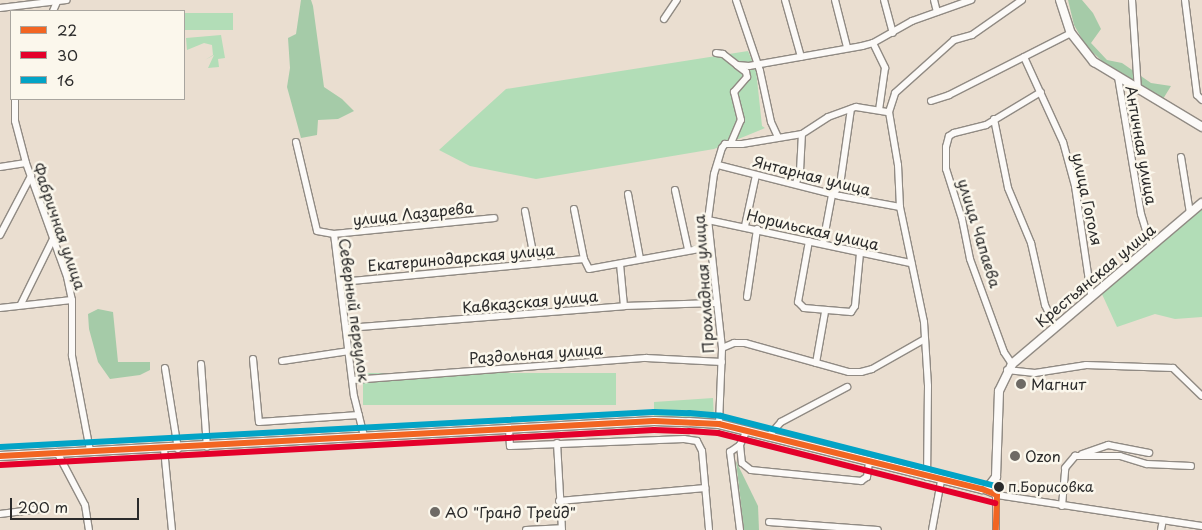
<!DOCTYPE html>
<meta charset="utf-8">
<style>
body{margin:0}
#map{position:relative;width:1202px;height:530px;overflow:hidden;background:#eaded0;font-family:"Playpen Sans",sans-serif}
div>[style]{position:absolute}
.green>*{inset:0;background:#b2ddb7;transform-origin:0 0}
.forest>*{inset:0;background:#a5cba8}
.roads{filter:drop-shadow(1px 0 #908a83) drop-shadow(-1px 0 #908a83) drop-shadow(0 1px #908a83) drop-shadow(0 -1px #908a83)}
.minor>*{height:6px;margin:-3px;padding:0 3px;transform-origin:3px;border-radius:3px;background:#fcfaf8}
.major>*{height:8px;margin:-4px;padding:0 4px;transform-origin:4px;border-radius:4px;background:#fcfaf8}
.bus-1>*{height:6px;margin:-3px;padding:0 3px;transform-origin:3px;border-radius:3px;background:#f26522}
.bus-2>*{height:6px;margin:-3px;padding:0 3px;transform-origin:3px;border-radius:3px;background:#e4002b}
.bus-3>*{height:6px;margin:-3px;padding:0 3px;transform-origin:3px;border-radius:3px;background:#02a3c6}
.dots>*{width:14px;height:14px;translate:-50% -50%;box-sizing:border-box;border:2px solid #fbf7ec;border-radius:50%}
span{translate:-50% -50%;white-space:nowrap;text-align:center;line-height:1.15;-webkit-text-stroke:5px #fbf7ec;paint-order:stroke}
.bus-label{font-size:14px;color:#2b2b2b}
.left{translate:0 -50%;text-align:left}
.street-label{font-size:15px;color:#2b2b2b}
.poi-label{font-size:15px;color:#2b2b2b}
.legend{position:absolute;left:10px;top:10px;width:175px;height:90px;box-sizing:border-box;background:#fbf7ec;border:1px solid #a8a59f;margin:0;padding:6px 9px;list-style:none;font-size:15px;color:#2b2b2b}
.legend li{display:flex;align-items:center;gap:10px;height:25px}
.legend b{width:25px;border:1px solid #a8a59f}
.scale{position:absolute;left:10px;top:498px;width:129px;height:22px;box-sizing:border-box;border:2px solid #2b2b2b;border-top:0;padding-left:6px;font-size:15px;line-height:18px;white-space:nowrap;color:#2b2b2b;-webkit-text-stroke:4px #fbf7ec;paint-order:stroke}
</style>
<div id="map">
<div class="green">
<div style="left:233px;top:13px;width:17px;height:49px;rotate:90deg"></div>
<div style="clip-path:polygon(221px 35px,225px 58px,218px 59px,219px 67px,208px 68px,214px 55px,205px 60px,213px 55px,212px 45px,204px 43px,187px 50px,186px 38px)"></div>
<div style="clip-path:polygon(748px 51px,756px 70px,762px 126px,765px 128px,714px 149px,536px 179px,470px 166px,439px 150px,506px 89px)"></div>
<div style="clip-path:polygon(1202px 207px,1202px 317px,1175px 319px,1155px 314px,1117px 327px,1101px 292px)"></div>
<div style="left:616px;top:373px;width:32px;height:253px;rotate:90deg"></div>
<div style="clip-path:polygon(713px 398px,714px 419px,654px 417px,654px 402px)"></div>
</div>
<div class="forest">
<div style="clip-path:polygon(301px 0,311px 0,313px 6px,324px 87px,342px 99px,354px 111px,338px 119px,318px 120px,317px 135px,301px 138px,287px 87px,290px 68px,288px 38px,296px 34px)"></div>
<div style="clip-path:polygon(1068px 0,1082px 0,1093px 13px,1101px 29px,1091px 43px,1107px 60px,1122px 63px,1151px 83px,1171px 86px,1163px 99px,1102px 61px,1086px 46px,1074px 25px)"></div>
<div style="clip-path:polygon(98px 309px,113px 312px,118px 362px,150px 362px,150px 370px,140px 375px,110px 379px,98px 362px,89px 329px,88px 314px)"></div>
<div style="clip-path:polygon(736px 461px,758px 506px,759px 530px,744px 530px)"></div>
</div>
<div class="roads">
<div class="minor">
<div style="left:736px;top:0;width:75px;rotate:71.3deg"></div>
<div style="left:760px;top:71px;width:52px;rotate:77.8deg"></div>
<div style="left:771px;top:122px;width:17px;rotate:65deg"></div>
<div style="left:785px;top:0;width:59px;rotate:74.3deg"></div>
<div style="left:835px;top:0;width:49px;rotate:75.7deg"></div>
<div style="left:884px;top:0;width:34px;rotate:75deg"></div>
<div style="left:934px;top:0;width:12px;rotate:76deg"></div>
<div style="left:1132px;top:0;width:90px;rotate:86.2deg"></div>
<div style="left:1185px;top:0;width:96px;rotate:82.8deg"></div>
<div style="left:1197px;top:95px;width:7px;rotate:45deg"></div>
<div style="left:0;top:8px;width:67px;rotate:-6.8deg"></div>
<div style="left:53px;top:11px;width:12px;rotate:-66deg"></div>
<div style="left:664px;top:19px;width:23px;rotate:-56deg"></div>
<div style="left:873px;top:43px;width:28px;rotate:64deg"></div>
<div style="left:885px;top:68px;width:42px;rotate:98.1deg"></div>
<div style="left:716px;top:53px;width:7px;rotate:8deg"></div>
<div style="left:723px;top:54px;width:18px;rotate:38deg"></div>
<div style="left:737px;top:65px;width:12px;rotate:5deg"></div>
<div style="left:749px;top:66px;width:115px;rotate:-10deg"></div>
<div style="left:862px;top:46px;width:11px;rotate:-15deg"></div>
<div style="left:873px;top:43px;width:45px;rotate:-29.4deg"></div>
<div style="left:912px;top:21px;width:63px;rotate:-19.6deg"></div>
<div style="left:1024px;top:57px;width:94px;rotate:65.4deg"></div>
<div style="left:1063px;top:142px;width:46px;rotate:74.7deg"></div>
<div style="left:1075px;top:186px;width:109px;rotate:81.6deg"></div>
<div style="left:1118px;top:77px;width:139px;rotate:80.5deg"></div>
<div style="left:1141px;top:214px;width:34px;rotate:73deg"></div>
<div style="left:15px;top:99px;width:22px;rotate:90deg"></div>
<div style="left:15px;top:121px;width:43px;rotate:75.3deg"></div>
<div style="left:26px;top:163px;width:121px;rotate:70.2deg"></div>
<div style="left:67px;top:277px;width:24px;rotate:78deg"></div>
<div style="left:72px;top:300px;width:56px;rotate:90deg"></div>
<div style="left:72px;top:356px;width:96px;rotate:79.2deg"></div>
<div style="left:931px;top:101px;width:19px;rotate:-18deg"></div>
<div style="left:949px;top:95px;width:137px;rotate:-26.9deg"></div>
<div style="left:889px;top:112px;width:54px;rotate:80.4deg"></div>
<div style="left:898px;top:165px;width:42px;rotate:87.3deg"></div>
<div style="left:900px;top:207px;width:117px;rotate:78.2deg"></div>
<div style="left:924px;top:322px;width:64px;rotate:86.4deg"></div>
<div style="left:928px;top:386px;width:91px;rotate:90.6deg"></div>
<div style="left:889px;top:112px;width:20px;rotate:-72deg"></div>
<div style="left:895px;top:93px;width:79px;rotate:-41.9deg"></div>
<div style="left:954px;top:40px;width:19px;rotate:-16deg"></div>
<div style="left:972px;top:35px;width:61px;rotate:-35deg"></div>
<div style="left:994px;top:119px;width:70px;rotate:78.5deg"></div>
<div style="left:1008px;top:188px;width:60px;rotate:67.3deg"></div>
<div style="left:1031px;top:243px;width:64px;rotate:77.3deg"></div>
<div style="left:1045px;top:305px;width:23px;rotate:65deg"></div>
<div style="left:296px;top:142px;width:91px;rotate:76.7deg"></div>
<div style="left:317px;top:231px;width:17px;rotate:10deg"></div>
<div style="left:334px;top:234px;width:163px;rotate:83deg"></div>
<div style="left:354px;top:396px;width:41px;rotate:76deg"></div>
<div style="left:731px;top:143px;width:25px;rotate:-67deg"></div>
<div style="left:741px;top:120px;width:29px;rotate:-104deg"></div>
<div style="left:734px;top:92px;width:20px;rotate:-49deg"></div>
<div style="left:747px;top:77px;width:5px;rotate:-101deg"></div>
<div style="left:746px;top:72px;width:10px;rotate:-143deg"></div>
<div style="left:1181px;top:157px;width:57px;rotate:80.9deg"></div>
<div style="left:718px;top:165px;width:126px;rotate:14.3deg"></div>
<div style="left:840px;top:196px;width:61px;rotate:10.4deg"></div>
<div style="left:0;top:167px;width:26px;rotate:-9deg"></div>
<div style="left:796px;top:183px;width:13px;rotate:-72deg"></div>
<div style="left:800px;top:171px;width:37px;rotate:-87deg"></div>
<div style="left:675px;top:190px;width:60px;rotate:77.6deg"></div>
<div style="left:628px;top:194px;width:66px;rotate:79.5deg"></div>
<div style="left:574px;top:209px;width:51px;rotate:78.7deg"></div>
<div style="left:584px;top:259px;width:11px;rotate:63deg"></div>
<div style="left:589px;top:269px;width:123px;rotate:-10.3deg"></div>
<div style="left:525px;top:211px;width:53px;rotate:79.1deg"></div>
<div style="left:708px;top:220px;width:208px;rotate:12deg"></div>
<div style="left:745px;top:226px;width:52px;rotate:-77.8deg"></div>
<div style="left:334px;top:234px;width:161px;rotate:-5.7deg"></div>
<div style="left:0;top:235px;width:67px;rotate:-62.3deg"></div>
<div style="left:809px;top:241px;width:62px;rotate:100.2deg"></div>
<div style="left:798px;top:302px;width:8px;rotate:45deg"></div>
<div style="left:804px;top:308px;width:47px;rotate:4.9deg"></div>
<div style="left:851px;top:312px;width:7px;rotate:-56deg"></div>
<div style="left:855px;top:306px;width:53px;rotate:-84.6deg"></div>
<div style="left:823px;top:243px;width:49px;rotate:-79.4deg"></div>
<div style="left:832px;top:195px;width:13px;rotate:-51deg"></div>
<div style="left:840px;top:185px;width:77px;rotate:-81.8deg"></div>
<div style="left:620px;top:264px;width:42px;rotate:84.6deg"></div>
<div style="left:341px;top:282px;width:244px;rotate:-5.4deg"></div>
<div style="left:747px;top:297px;width:69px;rotate:-81.6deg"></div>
<div style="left:21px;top:304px;width:72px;rotate:-63.8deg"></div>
<div style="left:0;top:308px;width:72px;rotate:-6.3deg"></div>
<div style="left:347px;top:328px;width:278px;rotate:-4.5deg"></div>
<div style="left:624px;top:306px;width:91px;rotate:-1.9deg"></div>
<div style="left:722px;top:348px;width:13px;rotate:-23deg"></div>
<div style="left:734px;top:343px;width:11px"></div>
<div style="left:745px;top:343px;width:108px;rotate:15.6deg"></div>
<div style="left:849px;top:372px;width:12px"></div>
<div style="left:861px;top:372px;width:11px;rotate:-15deg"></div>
<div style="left:872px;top:369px;width:59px;rotate:-29.6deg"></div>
<div style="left:253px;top:359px;width:63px;rotate:84.6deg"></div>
<div style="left:259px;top:422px;width:100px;rotate:-4deg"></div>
<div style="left:282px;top:361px;width:68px;rotate:-8.5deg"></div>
<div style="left:816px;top:363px;width:52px;rotate:-80deg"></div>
<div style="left:201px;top:364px;width:83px;rotate:85.9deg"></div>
<div style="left:1012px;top:364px;width:14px;rotate:-124deg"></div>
<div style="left:1004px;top:352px;width:99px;rotate:-110.1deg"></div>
<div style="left:970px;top:259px;width:41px;rotate:-101.3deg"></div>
<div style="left:962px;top:219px;width:52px;rotate:-107.7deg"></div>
<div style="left:946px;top:169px;width:22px;rotate:-90deg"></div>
<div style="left:946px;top:147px;width:11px;rotate:-75deg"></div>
<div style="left:949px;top:136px;width:6px;rotate:-31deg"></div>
<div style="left:954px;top:133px;width:33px;rotate:-14deg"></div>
<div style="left:986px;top:125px;width:64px;rotate:-31deg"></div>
<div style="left:165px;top:368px;width:82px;rotate:80.9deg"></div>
<div style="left:1007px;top:370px;width:28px;rotate:6deg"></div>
<div style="left:1035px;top:373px;width:52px;rotate:-8.9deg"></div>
<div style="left:1086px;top:365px;width:87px;rotate:2deg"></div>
<div style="left:1173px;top:368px;width:40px;rotate:44deg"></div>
<div style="left:352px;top:380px;width:295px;rotate:-4.3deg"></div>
<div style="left:646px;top:358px;width:76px;rotate:3deg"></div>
<div style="left:719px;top:424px;width:76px;rotate:-87.7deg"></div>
<div style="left:722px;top:348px;width:129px;rotate:-96.2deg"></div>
<div style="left:708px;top:220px;width:46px;rotate:-82.6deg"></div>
<div style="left:714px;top:174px;width:27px;rotate:-73deg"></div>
<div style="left:722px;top:148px;width:5px;rotate:-53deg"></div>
<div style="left:725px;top:144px;width:17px"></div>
<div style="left:742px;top:144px;width:61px;rotate:-9.5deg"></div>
<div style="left:802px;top:134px;width:31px;rotate:-33deg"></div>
<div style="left:828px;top:117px;width:30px;rotate:-20deg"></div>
<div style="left:856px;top:107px;width:33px;rotate:9deg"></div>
<div style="left:509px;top:428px;width:18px;rotate:87deg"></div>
<div style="left:510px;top:446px;width:174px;rotate:-2.3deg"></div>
<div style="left:684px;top:439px;width:13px;rotate:9deg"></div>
<div style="left:697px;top:441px;width:11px;rotate:63deg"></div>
<div style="left:702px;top:451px;width:79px;rotate:84.9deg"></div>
<div style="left:768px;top:437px;width:20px;rotate:-49deg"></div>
<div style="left:781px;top:422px;width:75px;rotate:-27.9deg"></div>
<div style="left:557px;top:443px;width:87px;rotate:86.7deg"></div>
<div style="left:740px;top:445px;width:18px;rotate:84deg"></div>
<div style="left:742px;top:463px;width:11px;rotate:38deg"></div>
<div style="left:751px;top:470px;width:111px;rotate:5.7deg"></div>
<div style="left:861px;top:481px;width:7px;rotate:-34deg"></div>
<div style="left:867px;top:477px;width:15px;rotate:-82deg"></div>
<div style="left:164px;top:449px;width:81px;rotate:84.4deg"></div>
<div style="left:57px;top:452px;width:60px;rotate:62.2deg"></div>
<div style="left:85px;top:505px;width:25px;rotate:81deg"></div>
<div style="left:1082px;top:454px;width:28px;rotate:-19deg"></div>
<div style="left:1108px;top:445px;width:42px;rotate:11deg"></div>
<div style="left:982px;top:489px;width:16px;rotate:22deg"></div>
<div style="left:997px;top:495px;width:207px;rotate:8.6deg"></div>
<div style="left:559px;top:501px;width:147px;rotate:-5.1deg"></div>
<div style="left:1062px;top:506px;width:38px;rotate:-85deg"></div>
<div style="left:1065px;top:468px;width:16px;rotate:-50deg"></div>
<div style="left:1075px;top:456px;width:45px"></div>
<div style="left:1120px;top:456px;width:28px;rotate:17deg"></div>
<div style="left:1147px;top:464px;width:44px;rotate:2.6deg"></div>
<div style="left:0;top:514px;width:47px;rotate:-7.3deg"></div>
<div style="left:769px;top:522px;width:109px;rotate:4.2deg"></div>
<div style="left:526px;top:530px;width:35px;rotate:-3deg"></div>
<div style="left:740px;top:530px;width:79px;rotate:-97.3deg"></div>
<div style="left:730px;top:452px;width:12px;rotate:-35deg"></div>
<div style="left:740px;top:445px;width:14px;rotate:-65deg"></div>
<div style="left:932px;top:530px;width:50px;rotate:-79.6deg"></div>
<div style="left:996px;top:530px;width:53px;rotate:-90deg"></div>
<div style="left:1161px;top:530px;width:10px;rotate:-79deg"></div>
</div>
<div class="major">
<div style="left:1060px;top:0;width:35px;rotate:72deg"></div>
<div style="left:1071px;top:33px;width:37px;rotate:52deg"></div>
<div style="left:1094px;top:62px;width:126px;rotate:31deg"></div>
<div style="left:0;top:456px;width:655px;rotate:-3.06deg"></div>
<div style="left:654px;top:421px;width:35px;rotate:2deg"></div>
<div style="left:689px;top:422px;width:30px;rotate:4deg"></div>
<div style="left:719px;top:424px;width:271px;rotate:13.9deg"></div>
<div style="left:982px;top:489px;width:9px;rotate:-27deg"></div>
<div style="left:990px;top:485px;width:10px;rotate:-53deg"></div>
<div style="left:996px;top:477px;width:86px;rotate:-88deg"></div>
<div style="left:999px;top:391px;width:30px;rotate:-64deg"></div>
<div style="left:1012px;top:364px;width:249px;rotate:-40.3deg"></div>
</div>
</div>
<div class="bus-1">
<div style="left:0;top:456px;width:655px;rotate:-3.06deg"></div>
<div style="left:654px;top:421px;width:65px;rotate:2.6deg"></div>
<div style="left:719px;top:424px;width:271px;rotate:13.9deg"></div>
<div style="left:982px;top:489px;width:16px;rotate:22deg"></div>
<div style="left:997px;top:495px;width:35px;rotate:92deg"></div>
</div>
<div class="bus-2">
<div style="left:0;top:465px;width:655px;rotate:-3.06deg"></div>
<div style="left:654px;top:430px;width:35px;rotate:2deg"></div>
<div style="left:689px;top:431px;width:29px;rotate:4deg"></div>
<div style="left:718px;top:433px;width:286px;rotate:14.2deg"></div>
</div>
<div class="bus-3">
<div style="left:0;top:447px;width:655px;rotate:-3.06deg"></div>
<div style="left:654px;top:412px;width:35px;rotate:2deg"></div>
<div style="left:689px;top:413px;width:32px;rotate:5deg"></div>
<div style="left:721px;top:416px;width:287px;rotate:14.3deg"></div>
</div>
<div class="dots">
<div style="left:1021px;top:384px;background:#6e6a65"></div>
<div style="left:1015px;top:456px;background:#6e6a65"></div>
<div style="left:999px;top:487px;background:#2b2b2b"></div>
<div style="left:435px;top:512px;background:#6e6a65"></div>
</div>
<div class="bus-label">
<span class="left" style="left:1008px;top:487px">п.Борисовка</span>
</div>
<div class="street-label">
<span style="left:1142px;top:145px;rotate:80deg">Античная улица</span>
<span style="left:812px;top:175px;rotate:14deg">Янтарная улица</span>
<span style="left:1088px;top:199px;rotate:78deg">улица Гоголя</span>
<span style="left:413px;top:213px;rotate:-6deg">улица Лазарева</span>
<span style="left:60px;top:226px;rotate:71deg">Фабричная улица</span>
<span style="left:813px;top:229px;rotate:13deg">Норильская улица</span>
<span style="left:980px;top:233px;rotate:73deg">улица Чапаева</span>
<span style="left:461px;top:257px;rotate:-5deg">Екатеринодарская улица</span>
<span style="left:1095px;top:275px;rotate:-40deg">Крестьянская улица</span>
<span style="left:703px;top:284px;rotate:-94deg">Прохладная улица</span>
<span style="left:530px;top:301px;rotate:-5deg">Кавказская улица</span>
<span style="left:355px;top:310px;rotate:82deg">Северный переулок</span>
<span style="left:536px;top:353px;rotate:-4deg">Раздольная улица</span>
</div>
<div class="poi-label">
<span class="left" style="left:1031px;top:384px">Магнит</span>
<span class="left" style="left:1025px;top:456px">Ozon</span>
<span class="left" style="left:445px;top:512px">АО "Гранд Трейд"</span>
</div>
<ul class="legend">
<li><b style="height:6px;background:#f26522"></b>22</li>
<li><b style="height:6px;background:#e4002b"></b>30</li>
<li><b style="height:6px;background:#02a3c6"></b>16</li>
</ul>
<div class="scale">200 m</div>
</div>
